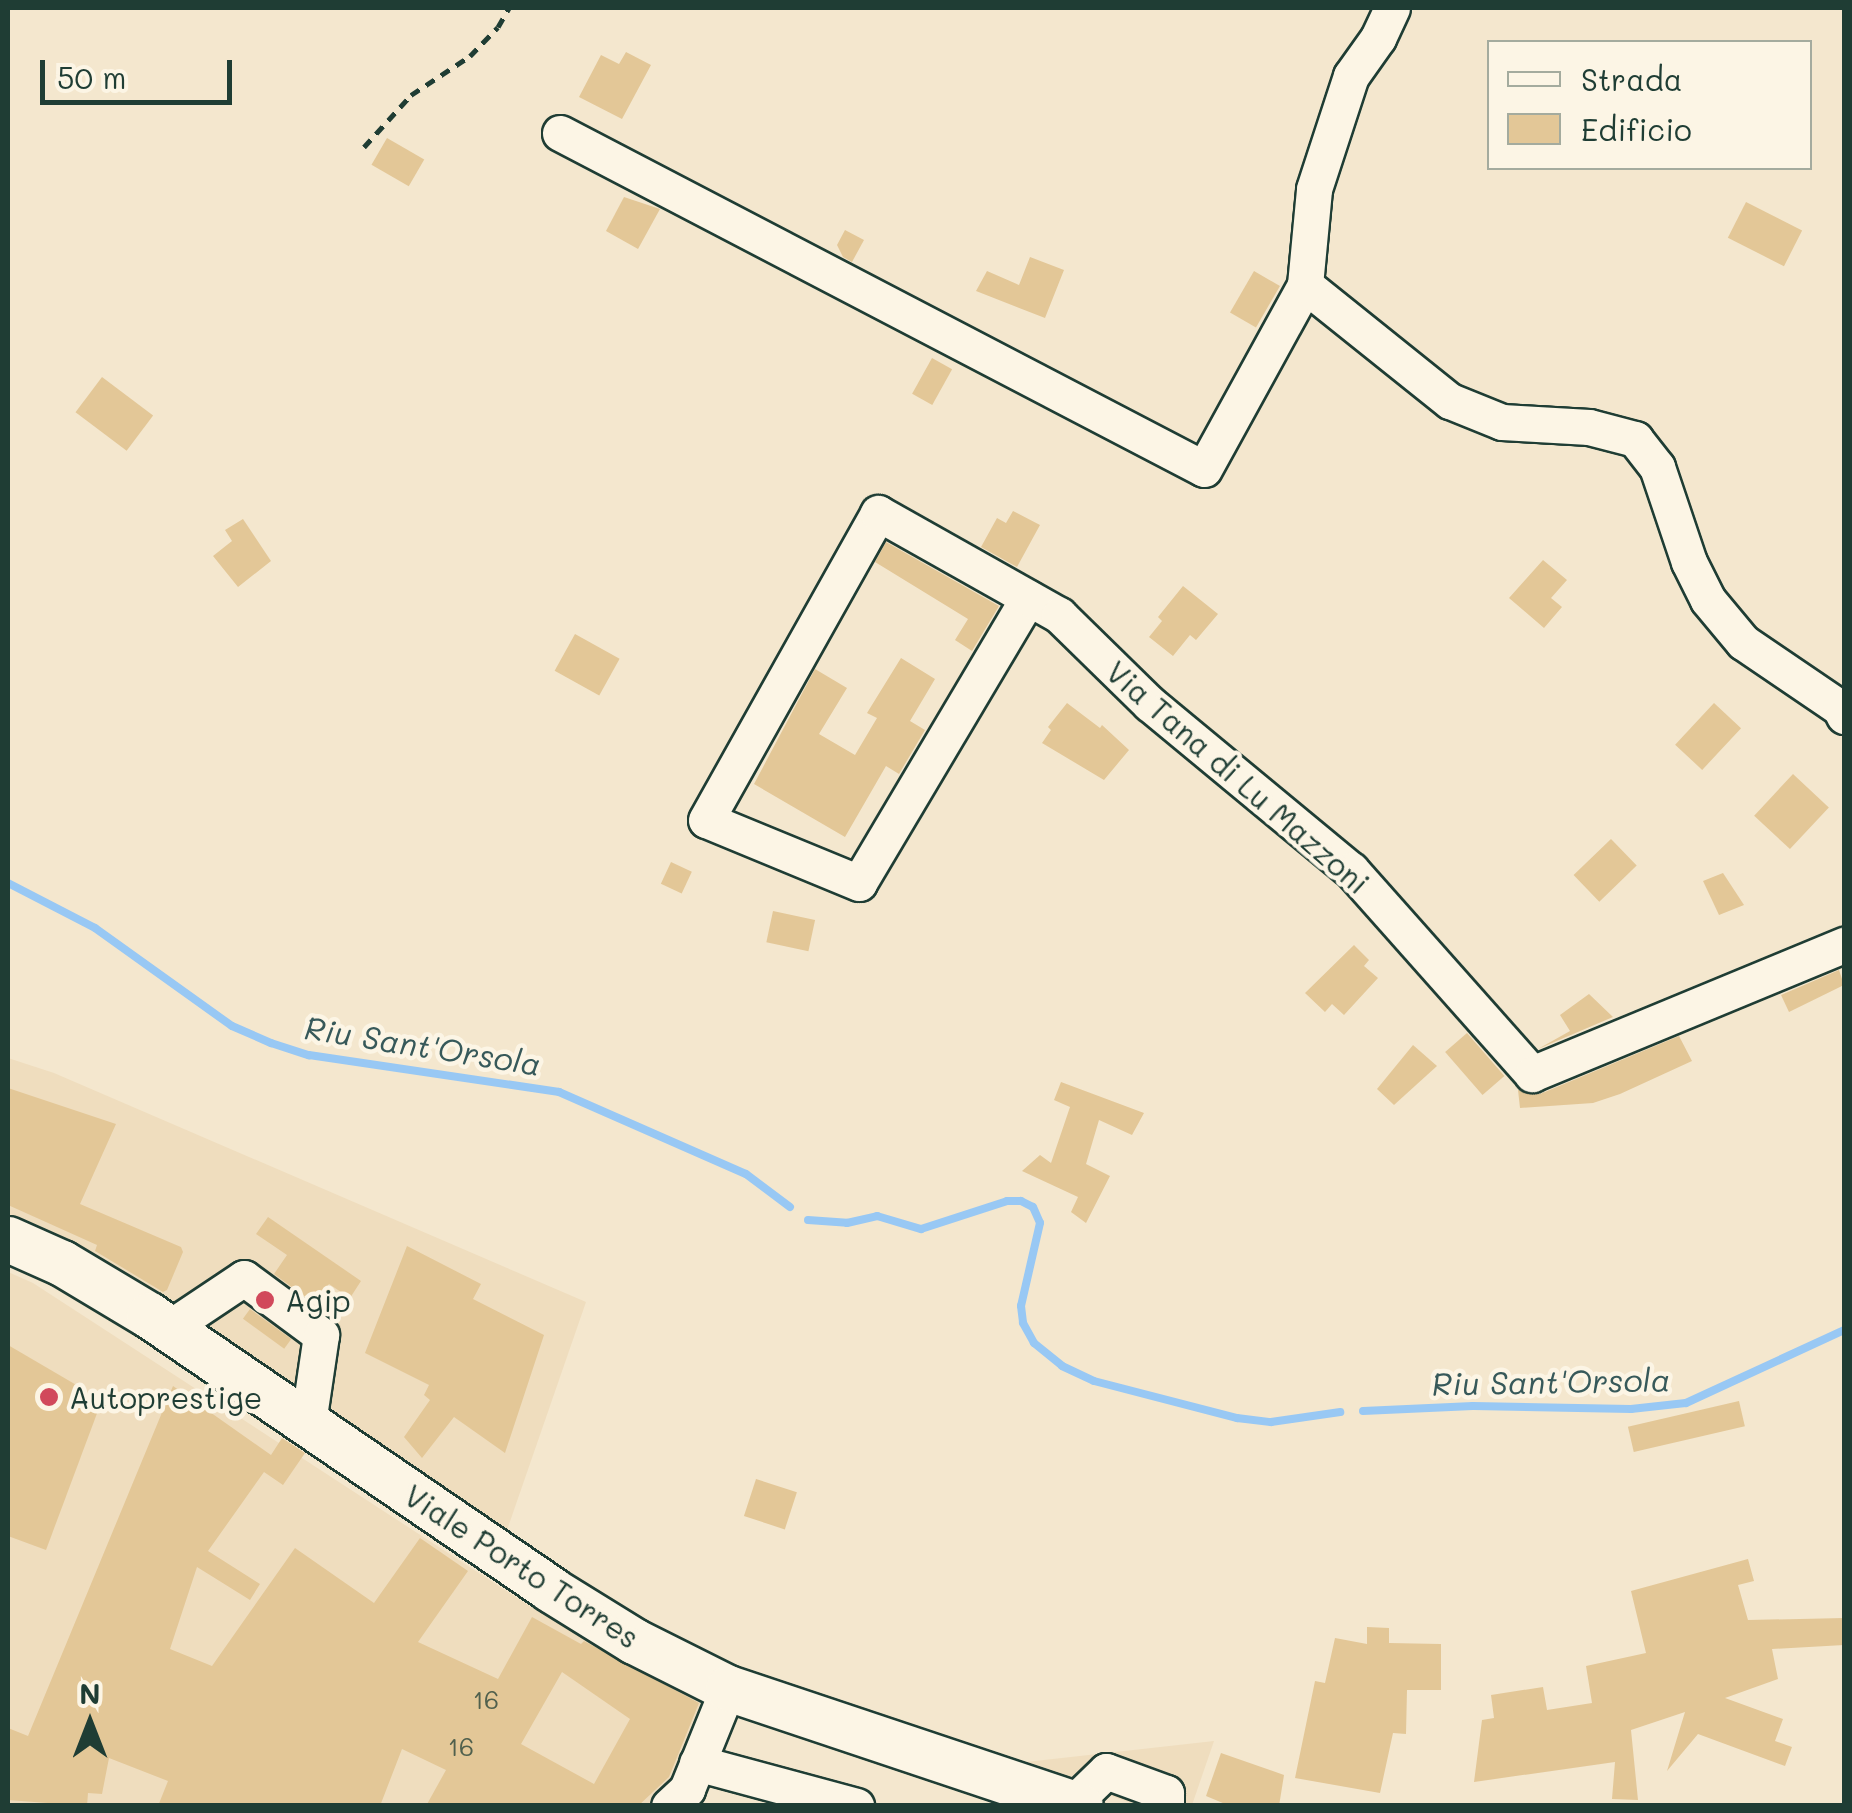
<!DOCTYPE html>
<style>
body{margin:0}
#map{position:relative;width:1852px;height:1813px;overflow:hidden;background:#f4e7ce;font-family:Mali,sans-serif}
div>[style]{position:absolute}
.built>*{inset:0;background:#efddbe}
.stream>*{height:8px;margin:-4px;padding:0 4px;transform-origin:4px;border-radius:4px;background:#98c8f4}
.building>*{inset:0;background:#e3c797;transform-origin:0 0}
.path>*{height:5px;margin-top:-2.5px;transform-origin:0;background:repeating-linear-gradient(90deg,#1f3d34 0 10px,transparent 0 18px)}
.roads{filter:drop-shadow(2px 0 #1f3d34) drop-shadow(-2px 0 #1f3d34) drop-shadow(0 2px #1f3d34) drop-shadow(0 -2px #1f3d34)}
.minor>*{height:35px;margin:-17.5px;padding:0 17.5px;transform-origin:17.5px;border-radius:17.5px;background:#fcf5e5}
.major>*{height:45px;margin:-22.5px;padding:0 22.5px;transform-origin:22.5px;border-radius:22.5px;background:#fcf5e5}
.dots>*{width:28px;height:28px;translate:-50% -50%;box-sizing:border-box;border:5px solid #fcf5e5;border-radius:50%}
span{translate:-50% -50%;white-space:nowrap;text-align:center;line-height:1.15;-webkit-text-stroke:9px #fcf5e5;paint-order:stroke}
.number-label{font-size:25px;color:#50604d}
.number-label span{-webkit-text-stroke-width:0}
.street-label{font-size:30px;color:#1f3d34}
.poi-label{font-size:30px;color:#1f3d34}
.left{translate:0 -50%;text-align:left}
.water-label{font-size:32px;color:#37595a;font-style:italic}
.frame{position:absolute;inset:0;border:10px solid #1f3d34;pointer-events:none}
.legend{position:absolute;left:1487px;top:40px;width:325px;height:130px;box-sizing:border-box;background:#fcf5e5;border:2px solid #a4ab9e;margin:0;padding:12px 18px;list-style:none;font-size:30px;color:#1f3d34}
.legend li{display:flex;align-items:center;gap:20px;height:50px}
.legend b{width:50px;border:2px solid #a4ab9e}
.north{position:absolute;left:40px;top:1673px;width:100px;height:100px;-webkit-text-stroke:8px #fcf5e5;paint-order:stroke;rotate:0deg;font-size:28px;font-weight:700;line-height:40px;text-align:center;color:#1f3d34}
.north::after{content:'';display:block;margin:auto;width:35px;height:45px;background:#1f3d34;clip-path:polygon(50% 0,100% 100%,50% 72%,0 100%)}
.scale{position:absolute;left:40px;top:60px;width:192px;height:45px;box-sizing:border-box;border:5px solid #1f3d34;border-top:0;padding-left:12px;font-size:30px;line-height:35px;white-space:nowrap;color:#1f3d34;-webkit-text-stroke:8px #fcf5e5;paint-order:stroke}
</style>
<div id="map">
<div class="built">
<div style="clip-path:polygon(8px 1058px,54px 1073px,586px 1302px,506px 1533px,8px 1229px)"></div>
<div style="clip-path:polygon(8px 1272px,33px 1283px,531px 1607px,716px 1694px,677px 1784px,653px 1805px,8px 1806px)"></div>
<div style="clip-path:polygon(1214px 1741px,1192px 1805px,1137px 1805px,1017px 1763px)"></div>
</div>
<div class="stream">
<div style="left:8px;top:883px;width:98px;rotate:27.3deg"></div>
<div style="left:95px;top:928px;width:168px;rotate:35.6deg"></div>
<div style="left:232px;top:1026px;width:43px;rotate:23.6deg"></div>
<div style="left:271px;top:1043px;width:40px;rotate:18deg"></div>
<div style="left:309px;top:1055px;width:253px;rotate:8.4deg"></div>
<div style="left:559px;top:1092px;width:204px;rotate:23.7deg"></div>
<div style="left:746px;top:1174px;width:55px;rotate:36.9deg"></div>
<div style="left:808px;top:1220px;width:39px;rotate:4deg"></div>
<div style="left:847px;top:1223px;width:31px;rotate:-13deg"></div>
<div style="left:877px;top:1216px;width:46px;rotate:16.5deg"></div>
<div style="left:921px;top:1229px;width:90px;rotate:-18deg"></div>
<div style="left:1007px;top:1201px;width:14px"></div>
<div style="left:1021px;top:1201px;width:13px;rotate:27deg"></div>
<div style="left:1033px;top:1207px;width:17px;rotate:66deg"></div>
<div style="left:1040px;top:1223px;width:85px;rotate:102.9deg"></div>
<div style="left:1021px;top:1306px;width:17px;rotate:83deg"></div>
<div style="left:1023px;top:1323px;width:23px;rotate:61deg"></div>
<div style="left:1034px;top:1343px;width:36px;rotate:39deg"></div>
<div style="left:1062px;top:1366px;width:35px;rotate:25deg"></div>
<div style="left:1094px;top:1381px;width:148px;rotate:14.5deg"></div>
<div style="left:1237px;top:1418px;width:34px;rotate:7deg"></div>
<div style="left:1271px;top:1422px;width:70px;rotate:-8.2deg"></div>
<div style="left:1363px;top:1411px;width:110px;rotate:-2.6deg"></div>
<div style="left:1473px;top:1406px;width:158px;rotate:1.1deg"></div>
<div style="left:1631px;top:1409px;width:55px;rotate:-6.2deg"></div>
<div style="left:1686px;top:1403px;width:174px;rotate:-24.8deg"></div>
</div>
<div class="building">
<div style="clip-path:polygon(626px 52px,651px 65px,622px 119px,579px 97px,601px 55px,619px 64px)"></div>
<div style="left:387px;top:138px;width:43px;height:31px;rotate:30deg"></div>
<div style="clip-path:polygon(624px 197px,660px 209px,638px 249px,606px 231px)"></div>
<div style="left:1746px;top:202px;width:63px;height:40px;rotate:27deg"></div>
<div style="clip-path:polygon(845px 230px,864px 240px,852px 262px,843px 257px,837px 245px)"></div>
<div style="clip-path:polygon(1030px 257px,1064px 270px,1045px 318px,976px 291px,987px 271px,1019px 285px)"></div>
<div style="left:1254px;top:271px;width:30px;height:48px;rotate:30deg"></div>
<div style="left:932px;top:358px;width:23px;height:41px;rotate:29deg"></div>
<div style="left:102px;top:377px;width:64px;height:44px;rotate:37deg"></div>
<div style="clip-path:polygon(1013px 511px,1040px 525px,1017px 567px,981px 547px,997px 518px,1006px 523px)"></div>
<div style="clip-path:polygon(243px 519px,271px 561px,238px 587px,213px 556px,232px 541px,225px 530px)"></div>
<div style="clip-path:polygon(886px 542px,999px 606px,972px 651px,955px 640px,968px 619px,875px 562px)"></div>
<div style="clip-path:polygon(1543px 560px,1567px 580px,1551px 598px,1562px 607px,1544px 628px,1509px 598px)"></div>
<div style="clip-path:polygon(1183px 586px,1218px 614px,1196px 640px,1190px 635px,1173px 656px,1149px 637px,1162px 621px,1158px 617px)"></div>
<div style="left:575px;top:634px;width:51px;height:42px;rotate:29deg"></div>
<div style="clip-path:polygon(901px 658px,935px 679px,910px 721px,925px 730px,899px 774px,886px 766px,845px 837px,754px 784px,815px 669px,847px 688px,819px 734px,855px 755px,877px 718px,867px 713px)"></div>
<div style="clip-path:polygon(1067px 703px,1100px 728px,1102px 725px,1129px 750px,1104px 780px,1042px 743px,1051px 730px,1048px 727px)"></div>
<div style="left:1714px;top:703px;width:37px;height:57px;rotate:43deg"></div>
<div style="left:1793px;top:774px;width:49px;height:57px;rotate:43deg"></div>
<div style="left:1611px;top:839px;width:37px;height:52px;rotate:46deg"></div>
<div style="left:671px;top:862px;width:23px;height:24px;rotate:25deg"></div>
<div style="clip-path:polygon(1723px 873px,1744px 905px,1719px 915px,1703px 881px)"></div>
<div style="left:773px;top:911px;width:43px;height:32px;rotate:12deg"></div>
<div style="clip-path:polygon(1354px 945px,1369px 960px,1364px 966px,1378px 978px,1344px 1015px,1332px 1004px,1325px 1012px,1305px 993px)"></div>
<div style="clip-path:polygon(1839px 970px,1844px 985px,1789px 1012px,1781px 995px)"></div>
<div style="clip-path:polygon(1589px 994px,1613px 1017px,1538px 1049px,1570px 1031px,1560px 1015px)"></div>
<div style="left:1467px;top:1033px;width:57px;height:29px;rotate:49deg"></div>
<div style="clip-path:polygon(1679px 1036px,1692px 1061px,1620px 1094px,1593px 1103px,1520px 1108px,1518px 1090px,1540px 1094px)"></div>
<div style="clip-path:polygon(1413px 1045px,1437px 1066px,1394px 1105px,1377px 1089px)"></div>
<div style="clip-path:polygon(1061px 1082px,1144px 1113px,1132px 1135px,1099px 1120px,1086px 1164px,1110px 1176px,1086px 1223px,1071px 1212px,1078px 1197px,1022px 1171px,1040px 1155px,1051px 1163px,1070px 1107px,1054px 1100px)"></div>
<div style="clip-path:polygon(8px 1088px,116px 1124px,80px 1204px,181px 1247px,183px 1252px,167px 1290px,163px 1292px,95px 1251px,97px 1245px,8px 1205px)"></div>
<div style="clip-path:polygon(268px 1217px,361px 1281px,350px 1298px,329px 1284px,315px 1304px,274px 1274px,287px 1255px,256px 1234px)"></div>
<div style="clip-path:polygon(407px 1246px,481px 1284px,473px 1299px,544px 1335px,505px 1453px,454px 1417px,422px 1458px,404px 1437px,430px 1400px,424px 1395px,429px 1385px,365px 1353px)"></div>
<div style="left:250px;top:1309px;width:51px;height:12px;rotate:36deg"></div>
<div style="clip-path:polygon(8px 1345px,102px 1400px,46px 1550px,8px 1536px)"></div>
<div style="clip-path:polygon(evenodd,173px 1386px,271px 1455px,282px 1438px,305px 1453px,283px 1485px,264px 1472px,208px 1551px,260px 1584px,250px 1600px,197px 1567px,170px 1649px,212px 1666px,295px 1548px,374px 1603px,420px 1538px,468px 1571px,418px 1642px,498px 1679px,532px 1617px,581px 1644px,584px 1641px,699px 1703px,669px 1777px,638px 1806px,426px 1806px,446px 1770px,402px 1749px,380px 1806px,158px 1806px,168px 1781px,109px 1758px,102px 1794px,88px 1793px,87px 1806px,8px 1800px,8px 1728px,28px 1736px,173px 1386px,562px 1672px,630px 1719px,594px 1784px,521px 1744px,562px 1672px)"></div>
<div style="left:1739px;top:1401px;width:26px;height:114px;rotate:77deg"></div>
<div style="left:756px;top:1479px;width:43px;height:39px;rotate:18deg"></div>
<div style="clip-path:polygon(1748px 1559px,1754px 1581px,1738px 1585px,1748px 1620px,1844px 1618px,1844px 1645px,1772px 1649px,1778px 1679px,1725px 1698px,1783px 1719px,1775px 1741px,1792px 1747px,1785px 1766px,1698px 1734px,1667px 1771px,1685px 1712px,1631px 1730px,1638px 1800px,1612px 1799px,1615px 1762px,1474px 1782px,1482px 1720px,1494px 1718px,1491px 1695px,1543px 1687px,1547px 1710px,1592px 1703px,1586px 1666px,1646px 1653px,1631px 1591px)"></div>
<div style="clip-path:polygon(1367px 1627px,1389px 1628px,1389px 1643px,1441px 1644px,1441px 1690px,1407px 1690px,1406px 1734px,1393px 1733px,1380px 1793px,1295px 1778px,1315px 1681px,1325px 1683px,1335px 1638px,1367px 1644px)"></div>
<div style="clip-path:polygon(1221px 1753px,1284px 1775px,1279px 1806px,1230px 1806px,1206px 1796px)"></div>
</div>
<div class="path">
<div style="left:364px;top:147px;width:70px;rotate:-47.9deg"></div>
<div style="left:411px;top:95px;width:71px;rotate:-33.5deg"></div>
<div style="left:470px;top:56px;width:40px;rotate:-46deg"></div>
<div style="left:498px;top:27px;width:22px;rotate:-60deg"></div>
</div>
<div class="roads">
<div class="minor">
<div style="left:560px;top:133px;width:726px;rotate:27.55deg"></div>
<div style="left:1204px;top:469px;width:210px;rotate:-61.2deg"></div>
<div style="left:1305px;top:285px;width:186px;rotate:38.7deg"></div>
<div style="left:1450px;top:401px;width:56px;rotate:22deg"></div>
<div style="left:1502px;top:422px;width:87px;rotate:3.3deg"></div>
<div style="left:1589px;top:427px;width:48px;rotate:14.6deg"></div>
<div style="left:1635px;top:439px;width:36px;rotate:52deg"></div>
<div style="left:1657px;top:467px;width:100px;rotate:71.4deg"></div>
<div style="left:1689px;top:562px;width:42px;rotate:63.4deg"></div>
<div style="left:1708px;top:600px;width:55px;rotate:50.2deg"></div>
<div style="left:1743px;top:642px;width:117px;rotate:34.2deg"></div>
<div style="left:1840px;top:708px;width:9px;rotate:63deg"></div>
<div style="left:1305px;top:285px;width:96px;rotate:-84.6deg"></div>
<div style="left:1314px;top:189px;width:119px;rotate:-71.9deg"></div>
<div style="left:1351px;top:76px;width:47px;rotate:-54.6deg"></div>
<div style="left:1378px;top:38px;width:33px;rotate:-65deg"></div>
<div style="left:1028px;top:598px;width:331px;rotate:120.7deg"></div>
<div style="left:859px;top:883px;width:165px;rotate:-157.6deg"></div>
<div style="left:706px;top:820px;width:352px;rotate:-60.7deg"></div>
<div style="left:878px;top:513px;width:208px;rotate:29.4deg"></div>
<div style="left:1059px;top:615px;width:127px;rotate:44.4deg"></div>
<div style="left:1150px;top:704px;width:261px;rotate:39.6deg"></div>
<div style="left:1351px;top:870px;width:273px;rotate:48.4deg"></div>
<div style="left:1532px;top:1074px;width:338px;rotate:-22.5deg"></div>
<div style="left:169px;top:1328px;width:90px;rotate:-33.7deg"></div>
<div style="left:244px;top:1278px;width:96px;rotate:36.5deg"></div>
<div style="left:321px;top:1335px;width:89px;rotate:98.4deg"></div>
<div style="left:697px;top:1763px;width:165px;rotate:15.1deg"></div>
<div style="left:1073px;top:1803px;width:46px;rotate:-44.1deg"></div>
<div style="left:1106px;top:1771px;width:64px;rotate:20.1deg"></div>
<div style="left:1166px;top:1793px;width:13px;rotate:90deg"></div>
<div style="left:669px;top:1806px;width:25px;rotate:-43deg"></div>
<div style="left:687px;top:1789px;width:109px;rotate:-67.9deg"></div>
</div>
<div class="major">
<div style="left:8px;top:1239px;width:59px;rotate:24deg"></div>
<div style="left:62px;top:1263px;width:101px;rotate:30.9deg"></div>
<div style="left:149px;top:1315px;width:486px;rotate:34.3deg"></div>
<div style="left:550px;top:1589px;width:99px;rotate:31.8deg"></div>
<div style="left:634px;top:1641px;width:105px;rotate:26.6deg"></div>
<div style="left:728px;top:1688px;width:371px;rotate:18.5deg"></div>
</div>
</div>
<div class="dots">
<div style="left:265px;top:1300px;background:#d1495b"></div>
<div style="left:49px;top:1397px;background:#d1495b"></div>
</div>
<div class="number-label">
<span style="left:486px;top:1699px">16</span>
<span style="left:461px;top:1746px">16</span>
</div>
<div class="street-label">
<span style="left:1238px;top:777px;rotate:41deg">Via Tana di Lu Mazzoni</span>
<span style="left:522px;top:1566px;rotate:33deg">Viale Porto Torres</span>
</div>
<div class="poi-label">
<span class="left" style="left:285px;top:1300px">Agip</span>
<span class="left" style="left:69px;top:1397px">Autoprestige</span>
</div>
<div class="water-label">
<span style="left:423px;top:1045px;rotate:9deg">Riu Sant'Orsola</span>
<span style="left:1551px;top:1381px;rotate:-1deg">Riu Sant'Orsola</span>
</div>
<div class="frame"></div>
<ul class="legend">
<li><b style="height:12px;background:#fcf5e5"></b>Strada</li>
<li><b style="height:28px;background:#e3c797"></b>Edificio</li>
</ul>
<div class="north">N</div>
<div class="scale">50 m</div>
</div>
